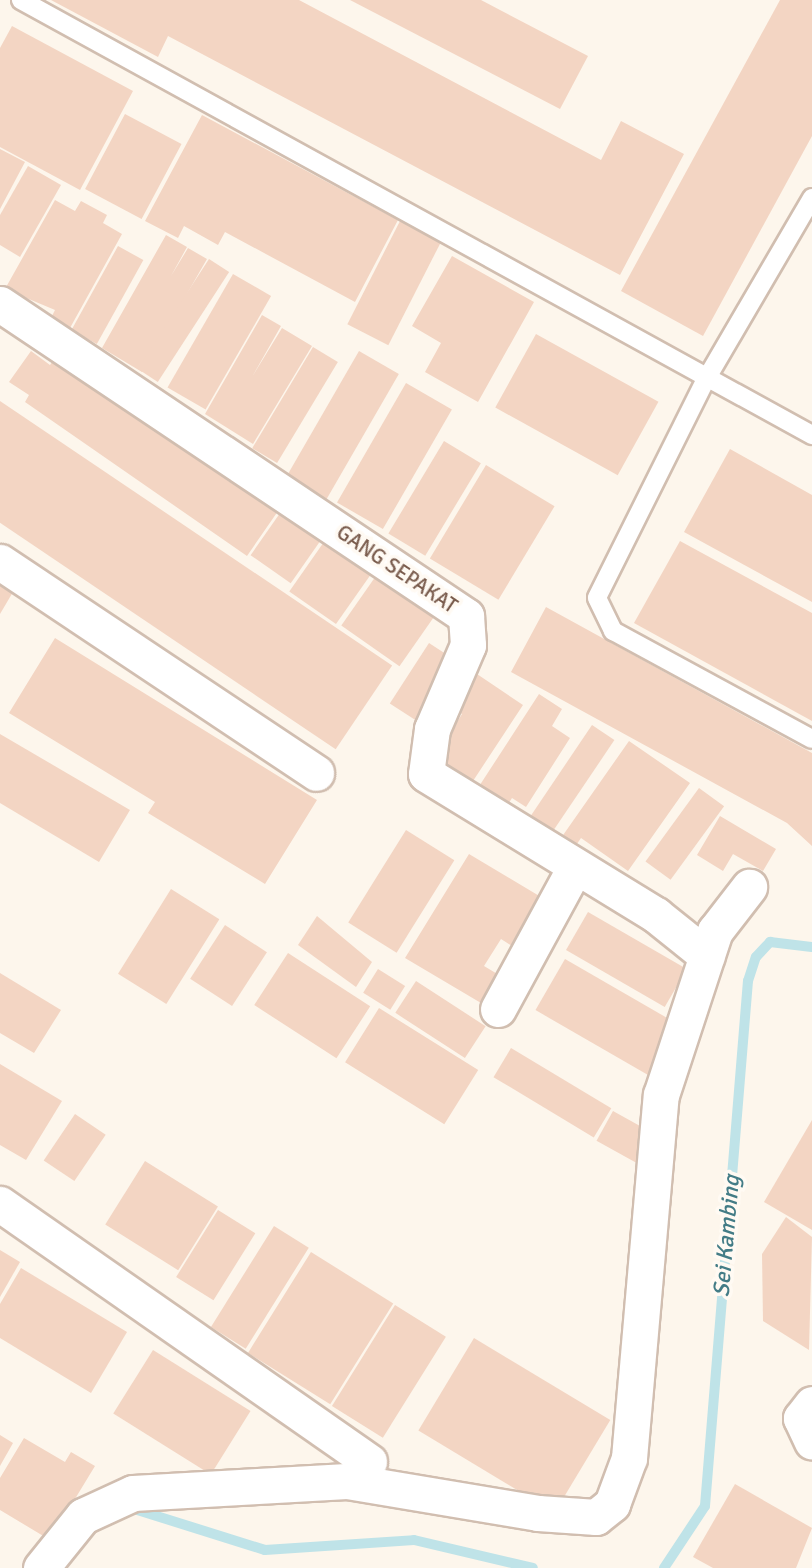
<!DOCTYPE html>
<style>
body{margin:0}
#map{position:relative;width:812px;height:1568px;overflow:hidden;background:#fdf6ec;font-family:Signika,sans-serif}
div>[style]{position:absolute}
.stream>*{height:10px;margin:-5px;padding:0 5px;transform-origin:5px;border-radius:5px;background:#bfe3e8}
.building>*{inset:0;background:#f3d5c3;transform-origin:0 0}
.roads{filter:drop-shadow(2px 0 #d1beb0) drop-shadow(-2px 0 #d1beb0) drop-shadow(0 2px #d1beb0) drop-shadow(0 -2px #d1beb0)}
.lane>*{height:18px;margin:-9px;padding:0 9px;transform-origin:9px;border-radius:9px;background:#fff}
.street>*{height:35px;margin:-17.5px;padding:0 17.5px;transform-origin:17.5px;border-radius:17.5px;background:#fff}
span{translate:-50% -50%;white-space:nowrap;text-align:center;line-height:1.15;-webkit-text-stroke:7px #fffaf3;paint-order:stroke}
.street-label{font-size:21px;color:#7a5c4d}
.water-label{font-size:23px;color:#437c86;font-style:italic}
</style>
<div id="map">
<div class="stream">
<div style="left:131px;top:1508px;width:140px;rotate:17.4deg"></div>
<div style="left:265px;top:1550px;width:149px;rotate:-3.8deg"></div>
<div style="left:414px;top:1540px;width:122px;rotate:13.2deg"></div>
<div style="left:664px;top:1568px;width:74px;rotate:-56.5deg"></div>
<div style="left:705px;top:1506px;width:527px;rotate:-85.32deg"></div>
<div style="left:748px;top:981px;width:25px;rotate:-72deg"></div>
<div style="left:756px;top:957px;width:21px;rotate:-47deg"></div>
<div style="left:770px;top:942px;width:42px;rotate:6.8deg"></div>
</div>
<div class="building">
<div style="clip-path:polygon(51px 0,299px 0,601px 160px,621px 121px,684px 154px,620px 275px,168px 36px,158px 57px)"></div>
<div style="clip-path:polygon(350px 0,481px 0,588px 56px,560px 109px)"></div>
<div style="clip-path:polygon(780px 0,812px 0,812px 136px,703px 336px,621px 291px)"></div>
<div style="clip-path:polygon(12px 26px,133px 91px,80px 190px,0 147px,0 48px)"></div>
<div style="left:125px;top:114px;width:64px;height:85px;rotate:28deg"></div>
<div style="clip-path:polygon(202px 115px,398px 220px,355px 302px,225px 232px,218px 245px,184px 226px,178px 238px,145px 221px)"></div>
<div style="clip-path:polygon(0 149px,25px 162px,0 209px)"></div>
<div style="clip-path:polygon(28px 166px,61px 185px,20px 257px,0 245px,0 215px)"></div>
<div style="clip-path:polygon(55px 200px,75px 211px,81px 201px,107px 215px,103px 223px,122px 234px,70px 328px,51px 318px,55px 310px,5px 289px)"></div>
<div style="left:400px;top:221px;width:46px;height:116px;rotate:27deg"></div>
<div style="clip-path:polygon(166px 235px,187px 247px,171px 276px,188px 248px,207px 259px,142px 372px,102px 348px)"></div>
<div style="left:118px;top:246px;width:29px;height:96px;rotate:29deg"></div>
<div style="clip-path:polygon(452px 256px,534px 302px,478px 402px,425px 372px,441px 343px,412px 326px)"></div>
<div style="left:209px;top:259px;width:24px;height:131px;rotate:33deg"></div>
<div style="left:233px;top:274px;width:44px;height:131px;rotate:30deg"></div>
<div style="clip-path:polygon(262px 315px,281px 326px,252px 377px,282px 328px,312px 346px,253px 444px,205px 414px)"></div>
<div style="left:536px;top:334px;width:140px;height:84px;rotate:29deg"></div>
<div style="left:313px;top:347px;width:29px;height:118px;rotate:31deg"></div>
<div style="clip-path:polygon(62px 348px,285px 501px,247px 556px,25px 402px,29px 395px,9px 382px,31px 351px,50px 365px)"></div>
<div style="left:359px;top:351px;width:46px;height:145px;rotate:30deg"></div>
<div style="left:406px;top:383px;width:53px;height:138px;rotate:30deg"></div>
<div style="left:0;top:401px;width:473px;height:101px;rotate:34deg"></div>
<div style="left:444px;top:441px;width:43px;height:108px;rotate:31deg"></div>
<div style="clip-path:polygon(730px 449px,812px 495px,812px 602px,684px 532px)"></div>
<div style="left:486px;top:465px;width:80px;height:109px;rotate:31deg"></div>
<div style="left:285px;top:506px;width:49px;height:60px;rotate:35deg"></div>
<div style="left:326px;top:539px;width:57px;height:64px;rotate:35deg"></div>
<div style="clip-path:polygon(680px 541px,812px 613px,812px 721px,634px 623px)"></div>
<div style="left:378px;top:573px;width:71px;height:64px;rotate:35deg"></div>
<div style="clip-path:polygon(0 585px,13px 592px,0 614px)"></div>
<div style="clip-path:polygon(546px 607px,812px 753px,812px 846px,787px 823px,511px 672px)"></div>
<div style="clip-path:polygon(55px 638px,317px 800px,265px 884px,148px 813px,155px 802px,9px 713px)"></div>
<div style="left:429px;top:643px;width:31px;height:72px;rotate:33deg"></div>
<div style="clip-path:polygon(474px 672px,523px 705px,473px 781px,435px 757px,462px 714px,451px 707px)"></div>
<div style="clip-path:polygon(539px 694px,562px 709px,552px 726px,570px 738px,526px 807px,512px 798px,505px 809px,476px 791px)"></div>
<div style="left:592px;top:725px;width:27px;height:110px;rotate:34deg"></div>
<div style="clip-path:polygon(0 734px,130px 810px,99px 862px,0 803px)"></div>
<div style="clip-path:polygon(629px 741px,690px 783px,628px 871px,581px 838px,568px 857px,554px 848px)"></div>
<div style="left:699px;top:788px;width:31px;height:91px;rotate:36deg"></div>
<div style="clip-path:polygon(720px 816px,776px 849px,763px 871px,733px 854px,723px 871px,697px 855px)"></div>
<div style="left:406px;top:830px;width:57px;height:109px;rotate:32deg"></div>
<div style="clip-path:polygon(469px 854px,546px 900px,517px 949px,501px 939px,484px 966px,499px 975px,481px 1003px,405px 958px)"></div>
<div style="left:171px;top:889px;width:57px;height:100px;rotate:32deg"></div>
<div style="left:588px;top:912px;width:114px;height:44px;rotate:30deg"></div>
<div style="clip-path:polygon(317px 916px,372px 962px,356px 987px,298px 945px)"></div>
<div style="left:225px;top:925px;width:50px;height:64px;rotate:33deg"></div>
<div style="left:288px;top:953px;width:98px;height:62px;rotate:33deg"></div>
<div style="left:565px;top:959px;width:135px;height:59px;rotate:30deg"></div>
<div style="left:378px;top:969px;width:32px;height:28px;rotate:32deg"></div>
<div style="clip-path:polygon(0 973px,61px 1010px,34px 1053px,0 1033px)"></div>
<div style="left:416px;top:981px;width:83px;height:38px;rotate:33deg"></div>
<div style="left:379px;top:1008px;width:117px;height:64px;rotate:32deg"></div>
<div style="left:511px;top:1048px;width:117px;height:34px;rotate:31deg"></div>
<div style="clip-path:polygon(0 1064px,62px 1101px,26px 1160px,0 1145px)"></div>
<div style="left:613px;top:1111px;width:49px;height:34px;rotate:29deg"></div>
<div style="left:75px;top:1114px;width:37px;height:56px;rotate:34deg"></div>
<div style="clip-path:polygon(812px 1120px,812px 1230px,764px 1202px)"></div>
<div style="left:145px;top:1161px;width:86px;height:75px;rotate:32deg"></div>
<div style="left:218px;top:1210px;width:44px;height:79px;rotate:32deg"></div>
<div style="clip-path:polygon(786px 1217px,812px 1237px,809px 1350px,763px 1321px,762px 1254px)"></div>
<div style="left:274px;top:1226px;width:41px;height:119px;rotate:32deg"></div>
<div style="clip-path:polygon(0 1250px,20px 1262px,0 1297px)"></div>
<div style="left:311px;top:1252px;width:97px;height:119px;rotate:32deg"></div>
<div style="clip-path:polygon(21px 1268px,127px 1332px,91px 1393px,0 1338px,0 1304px)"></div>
<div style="left:395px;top:1305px;width:60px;height:119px;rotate:32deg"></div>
<div style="left:474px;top:1338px;width:159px;height:108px;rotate:31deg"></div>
<div style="left:153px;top:1350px;width:115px;height:75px;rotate:32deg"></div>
<div style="clip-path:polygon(0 1435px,13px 1443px,0 1466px)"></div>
<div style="clip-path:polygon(24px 1438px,65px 1462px,71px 1452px,95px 1466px,50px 1540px,0 1510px,0 1478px)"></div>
<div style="clip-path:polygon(735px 1484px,812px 1528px,796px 1568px,713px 1568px,693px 1557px)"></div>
</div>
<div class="roads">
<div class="lane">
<div style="left:21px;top:0;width:903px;rotate:28.81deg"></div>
<div style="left:812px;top:198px;width:212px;rotate:120.3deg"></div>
<div style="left:705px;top:381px;width:242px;rotate:116.5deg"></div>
<div style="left:597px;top:598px;width:37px;rotate:64deg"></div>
<div style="left:613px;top:631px;width:226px;rotate:28.5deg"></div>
</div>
<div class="street">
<div style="left:0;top:304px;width:561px;rotate:33.8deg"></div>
<div style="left:466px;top:616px;width:29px;rotate:86deg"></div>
<div style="left:468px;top:645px;width:91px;rotate:113.2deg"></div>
<div style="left:432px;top:729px;width:45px;rotate:97.6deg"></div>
<div style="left:426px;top:774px;width:270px;rotate:31.5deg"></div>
<div style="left:656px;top:915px;width:65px;rotate:38.8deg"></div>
<div style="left:0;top:562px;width:380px;rotate:33.7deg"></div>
<div style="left:498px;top:1009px;width:162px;rotate:-61.5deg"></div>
<div style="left:0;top:1204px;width:450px;rotate:34.9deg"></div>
<div style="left:812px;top:1404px;width:18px;rotate:128deg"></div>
<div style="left:801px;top:1418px;width:26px;rotate:65deg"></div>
<div style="left:41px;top:1568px;width:67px;rotate:-51.1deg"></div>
<div style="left:83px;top:1516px;width:55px;rotate:-24.7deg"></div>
<div style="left:133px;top:1493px;width:214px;rotate:-3.2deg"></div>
<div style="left:347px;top:1481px;width:194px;rotate:9.5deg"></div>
<div style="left:538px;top:1513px;width:58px;rotate:3.9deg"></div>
<div style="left:596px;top:1517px;width:21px;rotate:-39deg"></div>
<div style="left:612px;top:1504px;width:49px;rotate:-69.7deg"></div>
<div style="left:629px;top:1458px;width:364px;rotate:-85deg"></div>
<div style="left:661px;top:1095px;width:173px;rotate:-71.8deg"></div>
<div style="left:715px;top:931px;width:56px;rotate:-52.3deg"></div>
</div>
</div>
<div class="street-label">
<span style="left:397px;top:569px;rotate:34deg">GANG SEPAKAT</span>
</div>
<div class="water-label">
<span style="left:727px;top:1236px;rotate:-85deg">Sei Kambing</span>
</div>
</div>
